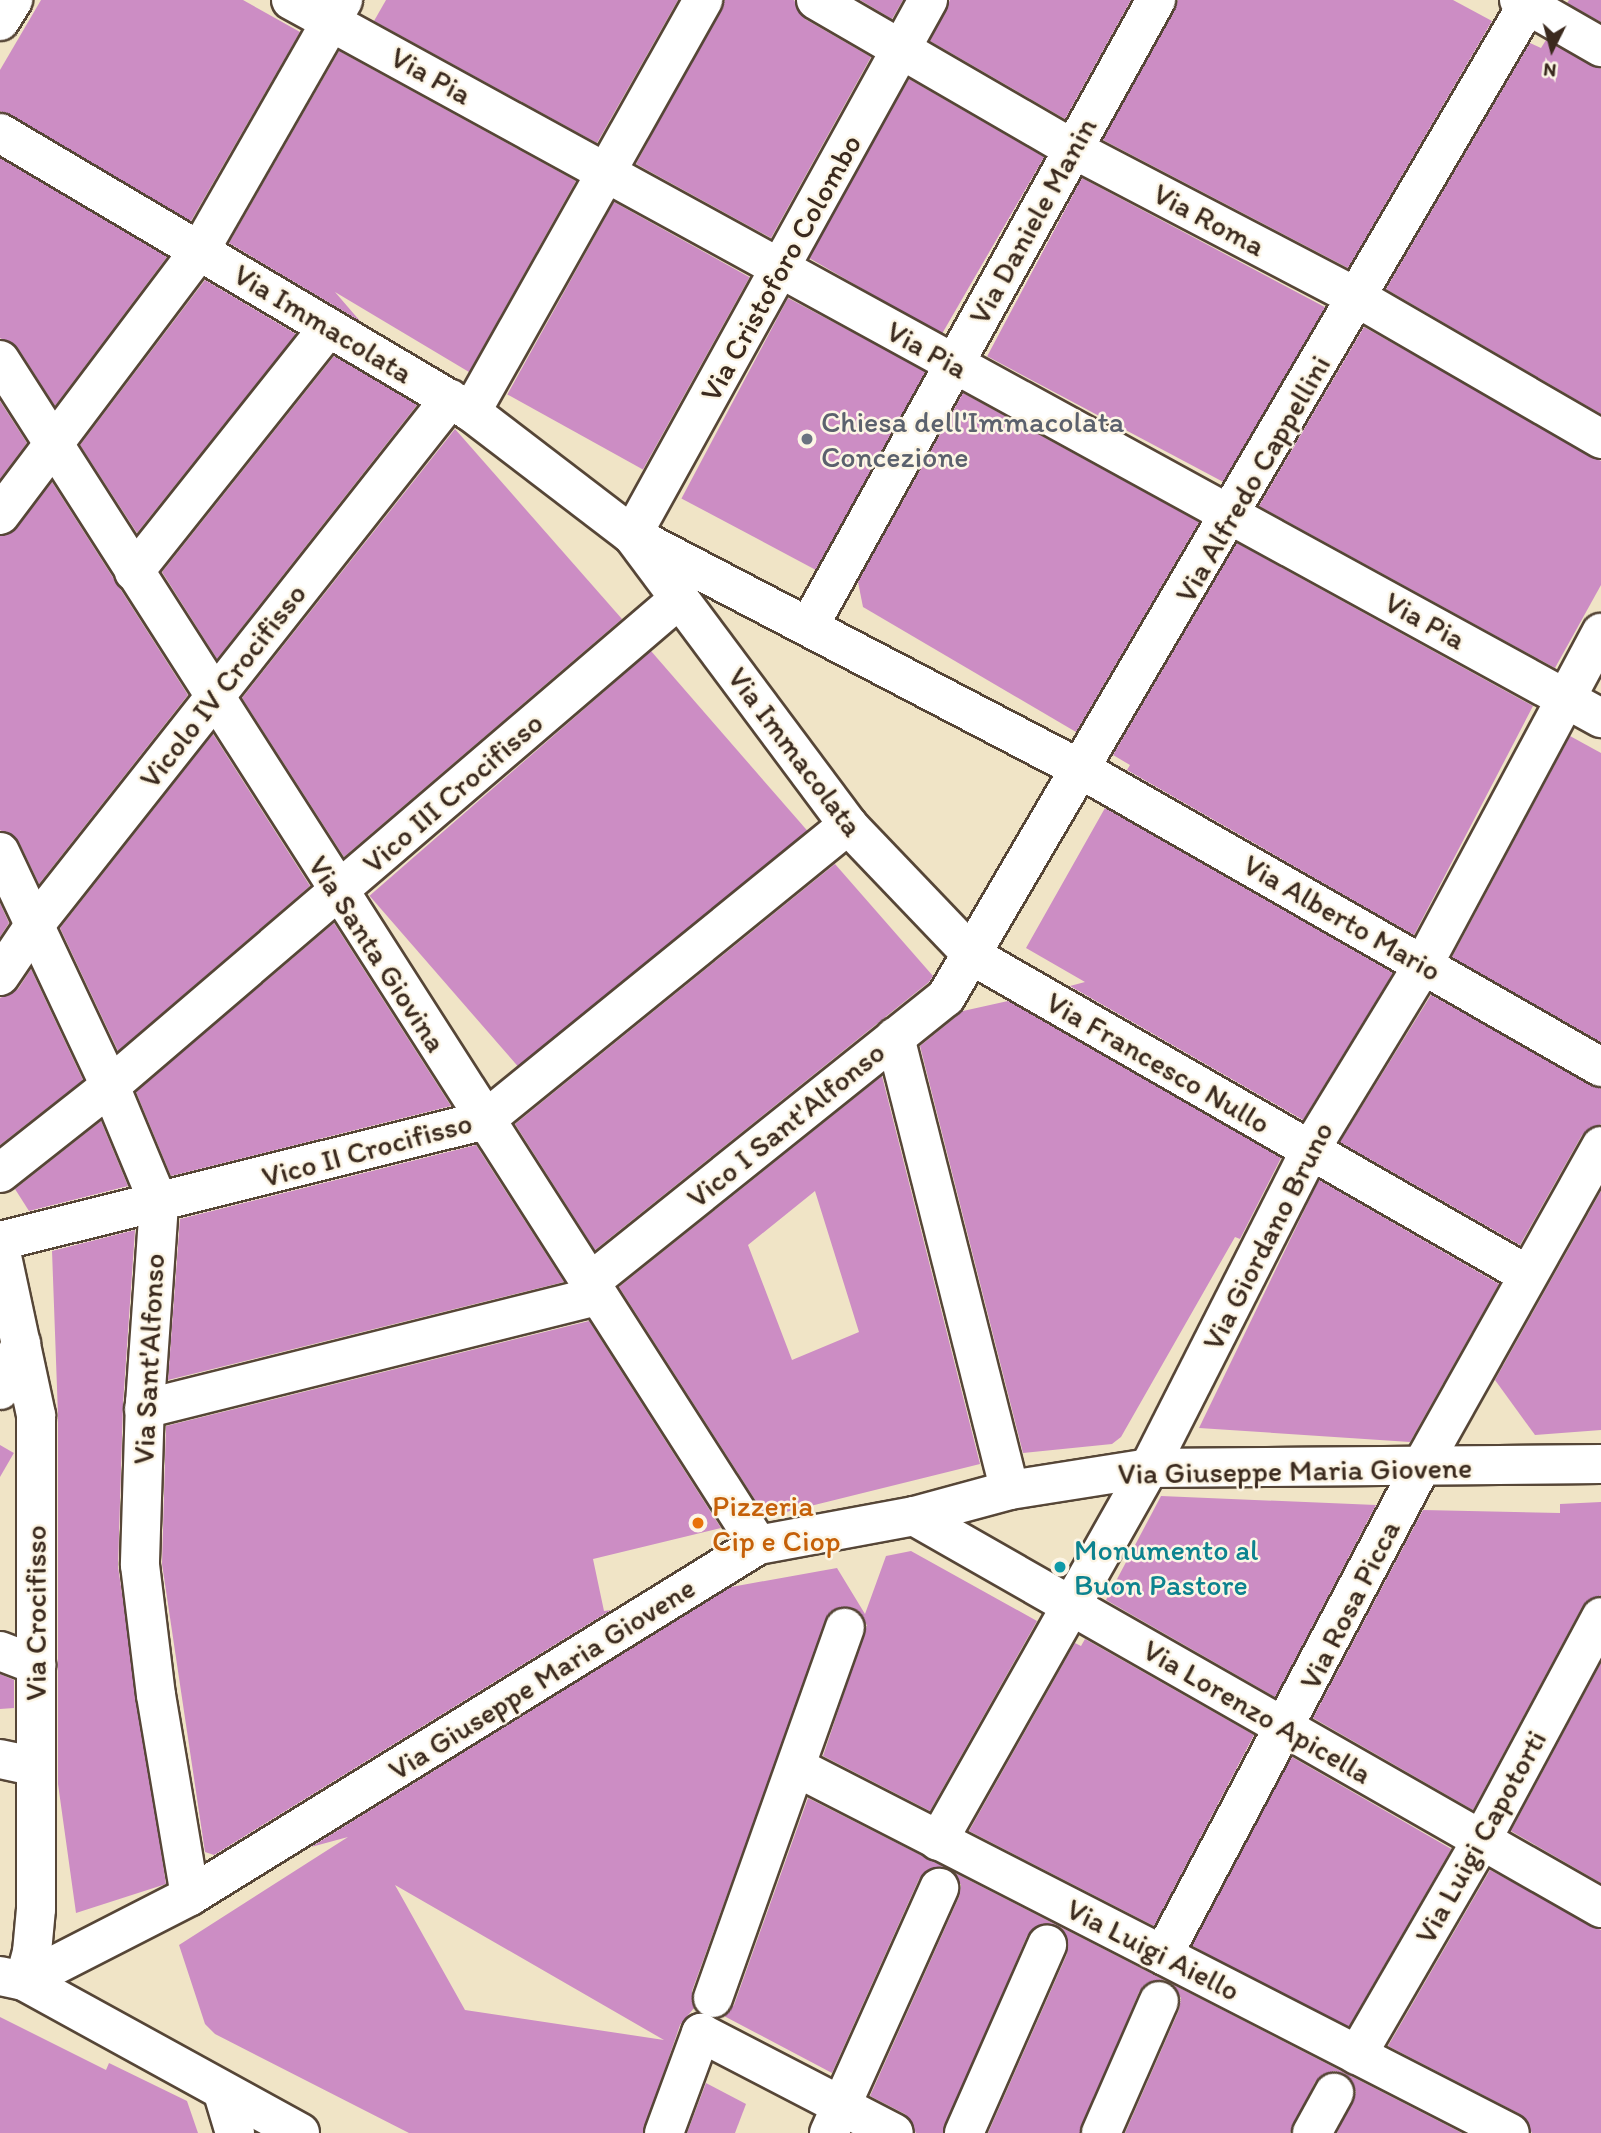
<!DOCTYPE html>
<style>
body{margin:0}
#map{position:relative;width:1601px;height:2133px;overflow:hidden;background:#f0e4c6;font-family:Itim,sans-serif}
div>[style]{position:absolute}
.building>*{inset:0;background:#cc8dc4;transform-origin:0 0}
.roads{filter:drop-shadow(2px 0 #564637) drop-shadow(-2px 0 #564637) drop-shadow(0 2px #564637) drop-shadow(0 -2px #564637)}
.minor>*{height:38px;margin:-19px;padding:0 19px;transform-origin:19px;border-radius:19px;background:#fff}
.tertiary>*{height:38px;margin:-19px;padding:0 19px;transform-origin:19px;border-radius:19px;background:#fff}
.dots>*{width:19px;height:19px;translate:-50% -50%;box-sizing:border-box;border:4px solid #fcf5e5;border-radius:50%}
span{translate:-50% -50%;white-space:nowrap;text-align:center;line-height:1.15;-webkit-text-stroke:5px #fcf5e5;paint-order:stroke}
.street-label{font-size:30px;color:#3b2a1e}
.worship-label{font-size:30px;color:#5b616d}
.left{translate:0 -50%;text-align:left}
.food-label{font-size:30px;color:#c56008}
.culture-label{font-size:30px;color:#0d838f}
.north{position:absolute;left:1517px;top:14px;width:70px;height:70px;-webkit-text-stroke:5px #fcf5e5;paint-order:stroke;rotate:186deg;font-size:19px;font-weight:700;line-height:28px;text-align:center;color:#3b2a1e}
.north::after{content:'';display:block;margin:auto;width:24px;height:32px;background:#3b2a1e;clip-path:polygon(50% 0,100% 100%,50% 72%,0 100%)}
</style>
<div id="map">
<div class="building">
<div style="clip-path:polygon(41px 0,243px 0,300px 32px,191px 221px,0 111px,0 70px)"></div>
<div style="clip-path:polygon(386px 0,678px 0,597px 143px,374px 21px)"></div>
<div style="clip-path:polygon(725px 0,794px 0,805px 19px,871px 57px,771px 238px,636px 164px)"></div>
<div style="clip-path:polygon(860px 0,903px 0,892px 19px)"></div>
<div style="clip-path:polygon(950px 0,1131px 0,1065px 119px,930px 41px)"></div>
<div style="clip-path:polygon(1178px 0,1453px 0,1492px 21px,1348px 268px,1103px 140px)"></div>
<div style="clip-path:polygon(1569px 0,1601px 0,1601px 22px,1567px 3px)"></div>
<div style="clip-path:polygon(1546px 40px,1601px 69px,1601px 414px,1386px 289px,1530px 43px,1541px 48px)"></div>
<div style="clip-path:polygon(339px 51px,576px 181px,469px 372px,335px 292px,360px 321px,229px 243px)"></div>
<div style="left:909px;top:79px;width:156px;height:205px;rotate:30deg"></div>
<div style="clip-path:polygon(0 158px,167px 257px,55px 406px,18px 348px,0 338px)"></div>
<div style="left:1082px;top:178px;width:276px;height:202px;rotate:28deg"></div>
<div style="left:614px;top:202px;width:155px;height:220px;rotate:29deg"></div>
<div style="clip-path:polygon(205px 280px,296px 334px,137px 533px,80px 445px)"></div>
<div style="left:788px;top:298px;width:156px;height:227px;rotate:28deg"></div>
<div style="clip-path:polygon(1364px 327px,1601px 461px,1601px 585px,1555px 668px,1259px 506px)"></div>
<div style="clip-path:polygon(334px 356px,417px 405px,217px 659px,162px 572px)"></div>
<div style="clip-path:polygon(963px 393px,1199px 522px,1076px 732px,863px 607px,858px 582px)"></div>
<div style="clip-path:polygon(0 401px,27px 443px,0 479px)"></div>
<div style="clip-path:polygon(455px 429px,622px 619px,344px 857px,242px 698px)"></div>
<div style="clip-path:polygon(52px 482px,188px 695px,39px 884px,19px 842px,0 830px,0 536px,17px 528px)"></div>
<div style="clip-path:polygon(1237px 543px,1533px 706px,1414px 935px,1127px 770px,1130px 765px,1113px 755px)"></div>
<div style="left:651px;top:651px;width:238px;height:373px;rotate:49deg"></div>
<div style="clip-path:polygon(213px 734px,310px 886px,118px 1051px,60px 928px)"></div>
<div style="clip-path:polygon(1570px 736px,1601px 753px,1601px 1042px,1452px 957px)"></div>
<div style="clip-path:polygon(1105px 808px,1393px 973px,1303px 1120px,1070px 986px,1085px 982px,1026px 948px)"></div>
<div style="clip-path:polygon(835px 864px,933px 976px,929px 982px,595px 1250px,515px 1124px)"></div>
<div style="clip-path:polygon(0 903px,9px 923px,0 937px)"></div>
<div style="clip-path:polygon(334px 923px,451px 1106px,171px 1176px,136px 1092px)"></div>
<div style="clip-path:polygon(31px 969px,83px 1080px,0 1145px,0 998px,18px 989px)"></div>
<div style="clip-path:polygon(1431px 995px,1601px 1089px,1601px 1124px,1582px 1135px,1520px 1245px,1340px 1142px)"></div>
<div style="clip-path:polygon(1008px 1001px,1281px 1158px,1240px 1239px,1235px 1237px,1121px 1437px,1112px 1444px,1023px 1453px,920px 1046px,963px 1011px)"></div>
<div style="clip-path:polygon(evenodd,882px 1076px,980px 1464px,766px 1517px,619px 1287px,882px 1076px,815px 1191px,859px 1332px,792px 1360px,748px 1245px,815px 1191px)"></div>
<div style="clip-path:polygon(101px 1121px,128px 1186px,29px 1211px,15px 1189px)"></div>
<div style="clip-path:polygon(476px 1145px,564px 1282px,168px 1380px,180px 1219px)"></div>
<div style="clip-path:polygon(1319px 1180px,1499px 1284px,1410px 1442px,1199px 1428px)"></div>
<div style="clip-path:polygon(1601px 1191px,1601px 1430px,1535px 1435px,1495px 1380px)"></div>
<div style="clip-path:polygon(135px 1230px,123px 1404px,118px 1567px,166px 1884px,76px 1913px,58px 1784px,58px 1415px,52px 1251px)"></div>
<div style="clip-path:polygon(589px 1321px,721px 1528px,593px 1559px,604px 1611px,611px 1610px,214px 1855px,205px 1852px,162px 1564px,166px 1426px)"></div>
<div style="left:0;top:1445px;width:16px;height:185px;rotate:30deg"></div>
<div style="clip-path:polygon(1161px 1496px,1376px 1505px,1275px 1697px,1106px 1600px)"></div>
<div style="clip-path:polygon(1601px 1502px,1601px 1595px,1582px 1607px,1473px 1810px,1313px 1718px,1423px 1510px,1560px 1513px,1560px 1504px)"></div>
<div style="clip-path:polygon(evenodd,911px 1551px,1037px 1621px,930px 1811px,823px 1756px,867px 1625px,853px 1608px,830px 1612px,692px 1991px,694px 2008px,680px 2025px,643px 2133px,409px 2133px,215px 2034px,205px 2024px,179px 1945px,348px 1837px,311px 1847px,731px 1587px,837px 1568px,865px 1614px,886px 1556px,911px 1551px,395px 1885px,664px 2040px,465px 2010px,395px 1885px)"></div>
<div style="clip-path:polygon(1085px 1639px,1254px 1735px,1154px 1926px,969px 1831px,1075px 1643px,1081px 1646px)"></div>
<div style="clip-path:polygon(1601px 1663px,1601px 1883px,1511px 1831px)"></div>
<div style="clip-path:polygon(0 1674px,14px 1680px,14px 1708px,0 1709px)"></div>
<div style="left:1292px;top:1757px;width:184px;height:213px;rotate:30deg"></div>
<div style="clip-path:polygon(808px 1798px,944px 1867px,927px 1870px,919px 1879px,832px 2073px,724px 2016px,734px 2005px)"></div>
<div style="clip-path:polygon(1490px 1870px,1601px 1930px,1601px 2133px,1532px 2133px,1520px 2114px,1388px 2046px)"></div>
<div style="clip-path:polygon(953px 1872px,1164px 1980px,1147px 1983px,1139px 1992px,1080px 2133px,988px 2133px,1067px 1954px,1065px 1933px,1055px 1925px,1035px 1927px,1027px 1936px,943px 2133px,916px 2133px,905px 2114px,870px 2096px,959px 1897px,961px 1885px)"></div>
<div style="clip-path:polygon(1172px 1984px,1347px 2074px,1462px 2133px,1337px 2133px,1356px 2092px,1345px 2074px,1334px 2071px,1315px 2082px,1290px 2133px,1125px 2133px,1179px 2010px,1181px 1998px)"></div>
<div style="clip-path:polygon(0 2017px,106px 2070px,109px 2063px,187px 2101px,198px 2133px,0 2133px)"></div>
<div style="clip-path:polygon(706px 2083px,746px 2104px,735px 2133px,687px 2133px)"></div>
</div>
<div class="roads">
<div class="minor">
<div style="left:291px;top:0;width:1494px;rotate:28.73deg"></div>
<div style="left:816px;top:0;width:299px;rotate:30.1deg"></div>
<div style="left:1075px;top:150px;width:319px;rotate:27.6deg"></div>
<div style="left:1358px;top:298px;width:281px;rotate:30.1deg"></div>
<div style="left:928px;top:0;width:611px;rotate:118.95deg"></div>
<div style="left:632px;top:535px;width:362px;rotate:53.3deg"></div>
<div style="left:848px;top:825px;width:181px;rotate:46.3deg"></div>
<div style="left:973px;top:956px;width:638px;rotate:29.9deg"></div>
<div style="left:1519px;top:0;width:95px;rotate:29.8deg"></div>
<div style="left:0;top:21px;width:25px;rotate:-58deg"></div>
<div style="left:0;top:133px;width:547px;rotate:30.64deg"></div>
<div style="left:471px;top:412px;width:203px;rotate:37.4deg"></div>
<div style="left:632px;top:535px;width:508px;rotate:27.57deg"></div>
<div style="left:1082px;top:770px;width:598px;rotate:29.78deg"></div>
<div style="left:0;top:360px;width:1407px;rotate:57.39deg"></div>
<div style="left:471px;top:412px;width:473px;rotate:-60.6deg"></div>
<div style="left:0;top:515px;width:332px;rotate:-53deg"></div>
<div style="left:200px;top:250px;width:288px;rotate:-60.2deg"></div>
<div style="left:134px;top:572px;width:312px;rotate:-51.5deg"></div>
<div style="left:809px;top:626px;width:716px;rotate:-61deg"></div>
<div style="left:0;top:852px;width:259px;rotate:64.8deg"></div>
<div style="left:110px;top:1086px;width:128px;rotate:67.4deg"></div>
<div style="left:159px;top:1204px;width:198px;rotate:94deg"></div>
<div style="left:145px;top:1402px;width:163px;rotate:91.8deg"></div>
<div style="left:140px;top:1565px;width:131px;rotate:83deg"></div>
<div style="left:156px;top:1695px;width:204px;rotate:80.4deg"></div>
<div style="left:0;top:976px;width:59px;rotate:-56deg"></div>
<div style="left:33px;top:927px;width:673px;rotate:-51.7deg"></div>
<div style="left:895px;top:1037px;width:467px;rotate:75.8deg"></div>
<div style="left:0;top:1173px;width:140px;rotate:-38.3deg"></div>
<div style="left:110px;top:1086px;width:749px;rotate:-40.56deg"></div>
<div style="left:0;top:1241px;width:500px;rotate:-14deg"></div>
<div style="left:485px;top:1120px;width:468px;rotate:-39.1deg"></div>
<div style="left:0;top:1247px;width:172px;rotate:77.9deg"></div>
<div style="left:36px;top:1415px;width:494px;rotate:90deg"></div>
<div style="left:36px;top:1909px;width:43px;rotate:95.3deg"></div>
<div style="left:32px;top:1952px;width:30px;rotate:105deg"></div>
<div style="left:589px;top:1283px;width:457px;rotate:-38.7deg"></div>
<div style="left:946px;top:997px;width:1155px;rotate:-59.64deg"></div>
<div style="left:0;top:1390px;width:51px;rotate:-65.5deg"></div>
<div style="left:144px;top:1409px;width:467px;rotate:-14deg"></div>
<div style="left:914px;top:1516px;width:791px;rotate:29.71deg"></div>
<div style="left:0;top:1651px;width:39px;rotate:21deg"></div>
<div style="left:0;top:1759px;width:34px;rotate:12deg"></div>
<div style="left:796px;top:1767px;width:802px;rotate:27.14deg"></div>
<div style="left:938px;top:1841px;width:429px;rotate:-60.5deg"></div>
<div style="left:1149px;top:1468px;width:356px;rotate:-63.1deg"></div>
<div style="left:1310px;top:1150px;width:217px;rotate:-58.6deg"></div>
<div style="left:1423px;top:965px;width:377px;rotate:-61.8deg"></div>
<div style="left:1163px;top:1955px;width:552px;rotate:-62.14deg"></div>
<div style="left:1421px;top:1467px;width:368px;rotate:-60.7deg"></div>
<div style="left:24px;top:1981px;width:186px;rotate:-27.1deg"></div>
<div style="left:190px;top:1896px;width:668px;rotate:-31.71deg"></div>
<div style="left:758px;top:1545px;width:159px;rotate:-10.5deg"></div>
<div style="left:914px;top:1516px;width:99px;rotate:-15.2deg"></div>
<div style="left:1010px;top:1490px;width:141px;rotate:-9deg"></div>
<div style="left:1149px;top:1468px;width:452px;rotate:-0.5deg"></div>
<div style="left:713px;top:1998px;width:393px;rotate:-70.4deg"></div>
<div style="left:1357px;top:2055px;width:247px;rotate:-59.9deg"></div>
<div style="left:1481px;top:1841px;width:254px;rotate:-61.8deg"></div>
<div style="left:223px;top:2093px;width:42px;rotate:73.3deg"></div>
<div style="left:664px;top:2133px;width:107px;rotate:-69.7deg"></div>
<div style="left:701px;top:2033px;width:217px;rotate:27.4deg"></div>
<div style="left:829px;top:2133px;width:269px;rotate:-65.8deg"></div>
<div style="left:964px;top:2133px;width:206px;rotate:-66.2deg"></div>
<div style="left:1101px;top:2133px;width:144px;rotate:-66.3deg"></div>
<div style="left:1312px;top:2133px;width:46px;rotate:-61.2deg"></div>
</div>
<div class="tertiary">
<div style="left:0;top:1976px;width:25px;rotate:12deg"></div>
<div style="left:24px;top:1981px;width:315px;rotate:28.8deg"></div>
</div>
</div>
<div class="dots">
<div style="left:807px;top:439px;background:#6b7280"></div>
<div style="left:698px;top:1523px;background:#e8710a"></div>
<div style="left:1060px;top:1567px;background:#0f9aa8"></div>
</div>
<div class="street-label">
<span style="left:431px;top:76px;rotate:29deg">Via Pia</span>
<span style="left:1209px;top:220px;rotate:28deg">Via Roma</span>
<span style="left:1033px;top:221px;rotate:-61deg">Via Daniele Manin</span>
<span style="left:781px;top:268px;rotate:-61deg">Via Cristoforo Colombo</span>
<span style="left:323px;top:324px;rotate:31deg">Via Immacolata</span>
<span style="left:927px;top:350px;rotate:29deg">Via Pia</span>
<span style="left:1253px;top:479px;rotate:-60deg">Via Alfredo Cappellini</span>
<span style="left:1425px;top:621px;rotate:29deg">Via Pia</span>
<span style="left:223px;top:686px;rotate:-52deg">Vicolo IV Crocifisso</span>
<span style="left:795px;top:752px;rotate:53deg">Via Immacolata</span>
<span style="left:453px;top:793px;rotate:-41deg">Vico III Crocifisso</span>
<span style="left:1342px;top:918px;rotate:30deg">Via Alberto Mario</span>
<span style="left:377px;top:954px;rotate:57deg">Via Santa Giovina</span>
<span style="left:1158px;top:1063px;rotate:30deg">Via Francesco Nullo</span>
<span style="left:786px;top:1125px;rotate:-39deg">Vico I Sant'Alfonso</span>
<span style="left:367px;top:1150px;rotate:-15deg">Vico II Crocifisso</span>
<span style="left:1268px;top:1236px;rotate:-63deg">Via Giordano Bruno</span>
<span style="left:149px;top:1359px;rotate:-87deg">Via Sant'Alfonso</span>
<span style="left:1295px;top:1471px;rotate:-1deg">Via Giuseppe Maria Giovene</span>
<span style="left:1350px;top:1605px;rotate:-63deg">Via Rosa Picca</span>
<span style="left:36px;top:1613px;rotate:-90deg">Via Crocifisso</span>
<span style="left:542px;top:1679px;rotate:-32deg">Via Giuseppe Maria Giovene</span>
<span style="left:1257px;top:1712px;rotate:30deg">Via Lorenzo Apicella</span>
<span style="left:1481px;top:1837px;rotate:-61deg">Via Luigi Capotorti</span>
<span style="left:1153px;top:1950px;rotate:27deg">Via Luigi Aiello</span>
</div>
<div class="worship-label">
<span class="left" style="left:821px;top:439px">Chiesa dell'Immacolata<br>Concezione</span>
</div>
<div class="food-label">
<span class="left" style="left:712px;top:1523px">Pizzeria<br>Cip e Ciop</span>
</div>
<div class="culture-label">
<span class="left" style="left:1074px;top:1567px">Monumento al<br>Buon Pastore</span>
</div>
<div class="north">N</div>
</div>
